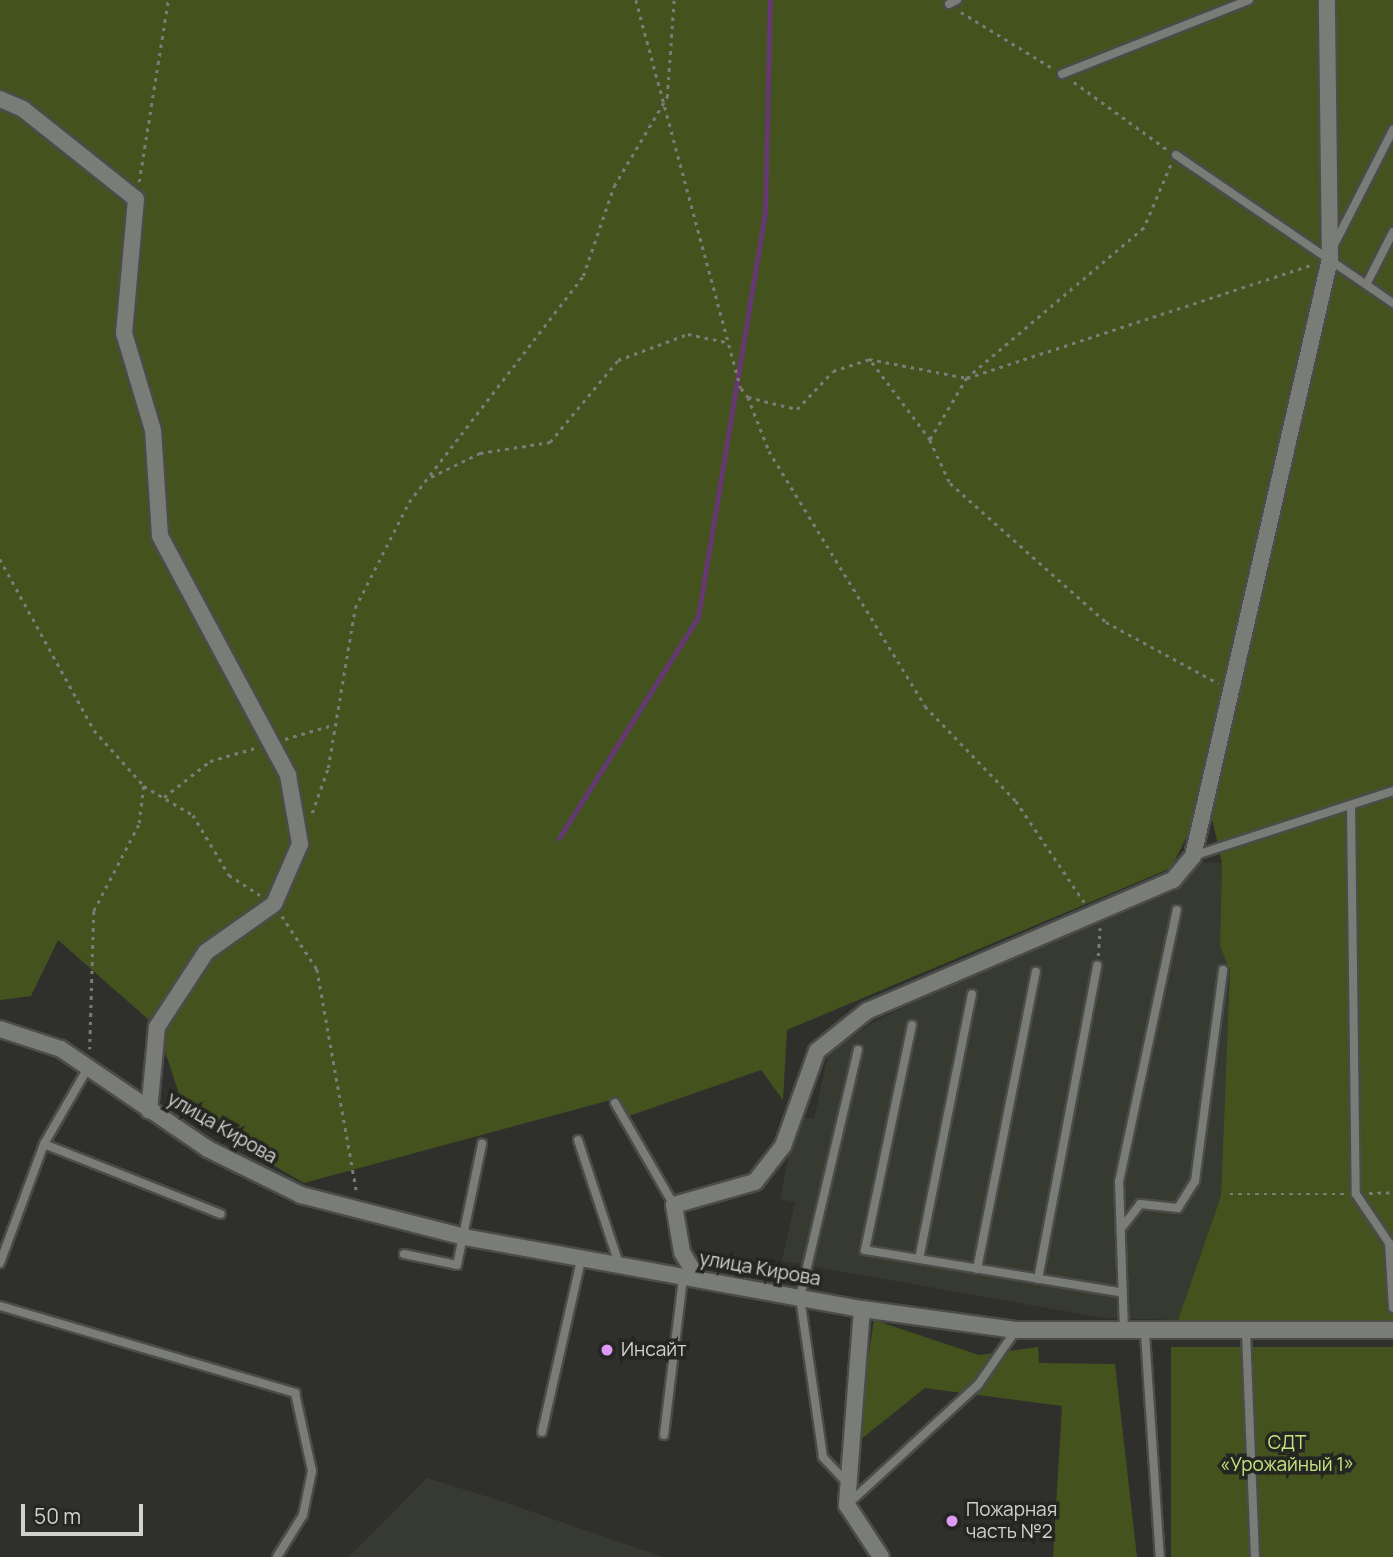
<!DOCTYPE html>
<meta charset="utf-8">
<style>
body{margin:0}
#map{position:relative;width:1393px;height:1557px;overflow:hidden;background:#2f302c;font-family:Manrope,sans-serif}
div>[style]{position:absolute}
.built>*{inset:0;background:#373a30}
.green>*{inset:0;background:#44531d;transform-origin:0 0}
.stream>*{height:5px;margin:-2.5px;padding:0 2.5px;transform-origin:2.5px;border-radius:2.5px;background:#643972}
.path>*{height:2.5px;margin-top:-1.25px;transform-origin:0;background:repeating-linear-gradient(90deg,#7b7c79 0 3.5px,transparent 0 8.5px)}
.roads{filter:drop-shadow(2px 0 #4b4c49) drop-shadow(-2px 0 #4b4c49) drop-shadow(0 2px #4b4c49) drop-shadow(0 -2px #4b4c49)}
.lane>*{height:8px;margin:-4px;padding:0 4px;transform-origin:4px;border-radius:4px;background:#7a7c77}
.street>*{height:16px;margin:-8px;padding:0 8px;transform-origin:8px;border-radius:8px;background:#7a7c77}
.dots>*{width:19px;height:19px;translate:-50% -50%;box-sizing:border-box;border:4px solid #252622;border-radius:50%}
span{translate:-50% -50%;white-space:nowrap;text-align:center;line-height:1.15;-webkit-text-stroke:7px #252622;paint-order:stroke}
.street-label{font-size:19px;color:#d1d2cf}
.poi-label{font-size:19px;color:#d1d2cf}
.left{translate:0 -50%;text-align:left}
.park-label{font-size:19px;color:#c6e57e}
.scale{position:absolute;left:21px;top:1504px;width:122px;height:32px;box-sizing:border-box;border:4px solid #d1d2cf;border-top:0;padding-left:9px;font-size:21px;line-height:24px;white-space:nowrap;color:#d1d2cf;-webkit-text-stroke:5px #252622;paint-order:stroke}
</style>
<div id="map">
<div class="built">
<div style="clip-path:polygon(1198px 862px,1222px 863px,1220px 946px,1230px 970px,1221px 1196px,1178px 1320px,1104px 1318px,782px 1261px,795px 1202px,780px 1199px,797px 1116px,814px 1119px,828px 1053px,874px 1022px,938px 991px,1175px 891px)"></div>
<div style="clip-path:polygon(427px 1478px,495px 1499px,663px 1557px,349px 1557px)"></div>
</div>
<div class="green">
<div style="clip-path:polygon(0 0,1393px 0,1393px 1320px,1178px 1320px,1221px 1196px,1230px 970px,1220px 946px,1222px 863px,1207px 796px,1171px 868px,787px 1030px,783px 1100px,761px 1070px,626px 1117px,618px 1098px,304px 1183px,186px 1115px,157px 1027px,58px 940px,31px 996px,0 1000px)"></div>
<div style="clip-path:polygon(874px 1320px,979px 1355px,1038px 1347px,1039px 1363px,1115px 1364px,1137px 1557px,1053px 1557px,1062px 1406px,925px 1388px,855px 1444px)"></div>
<div style="left:1393px;top:1347px;width:210px;height:222px;rotate:90deg"></div>
</div>
<div class="stream">
<div style="left:559px;top:838px;width:261px;rotate:-57.8deg"></div>
<div style="left:698px;top:617px;width:409px;rotate:-80.6deg"></div>
<div style="left:765px;top:214px;width:214px;rotate:-88.7deg"></div>
</div>
<div class="path">
<div style="left:636px;top:0;width:402px;rotate:74.9deg"></div>
<div style="left:741px;top:388px;width:11px;rotate:52deg"></div>
<div style="left:748px;top:397px;width:50px;rotate:13.8deg"></div>
<div style="left:797px;top:409px;width:52px;rotate:-46.5deg"></div>
<div style="left:833px;top:371px;width:38px;rotate:-18deg"></div>
<div style="left:961px;top:12px;width:109px;rotate:31.5deg"></div>
<div style="left:1074px;top:82px;width:116px;rotate:35.9deg"></div>
<div style="left:1171px;top:165px;width:69px;rotate:113.2deg"></div>
<div style="left:1144px;top:228px;width:232px;rotate:139.7deg"></div>
<div style="left:967px;top:378px;width:72px;rotate:120.8deg"></div>
<div style="left:930px;top:440px;width:47px;rotate:65.1deg"></div>
<div style="left:950px;top:483px;width:209px;rotate:41.7deg"></div>
<div style="left:1106px;top:622px;width:128px;rotate:28.6deg"></div>
<div style="left:139px;top:182px;width:184px;rotate:-80.9deg"></div>
<div style="left:748px;top:397px;width:58px;rotate:68.7deg"></div>
<div style="left:769px;top:451px;width:299px;rotate:58.5deg"></div>
<div style="left:925px;top:706px;width:132px;rotate:46.2deg"></div>
<div style="left:1016px;top:801px;width:122px;rotate:56deg"></div>
<div style="left:930px;top:440px;width:101px;rotate:-127deg"></div>
<div style="left:869px;top:359px;width:100px;rotate:11deg"></div>
<div style="left:967px;top:378px;width:362px;rotate:-18.2deg"></div>
<div style="left:431px;top:477px;width:55px;rotate:-26.1deg"></div>
<div style="left:480px;top:453px;width:71px;rotate:-8.9deg"></div>
<div style="left:550px;top:442px;width:107px;rotate:-50.3deg"></div>
<div style="left:618px;top:360px;width:75px;rotate:-20.4deg"></div>
<div style="left:688px;top:334px;width:39px;rotate:12deg"></div>
<div style="left:0;top:559px;width:195px;rotate:61.2deg"></div>
<div style="left:94px;top:730px;width:75px;rotate:48.2deg"></div>
<div style="left:144px;top:786px;width:39px;rotate:97deg"></div>
<div style="left:139px;top:825px;width:97px;rotate:117.6deg"></div>
<div style="left:94px;top:911px;width:138px;rotate:91.7deg"></div>
<div style="left:285px;top:739px;width:53px;rotate:-16.4deg"></div>
<div style="left:144px;top:786px;width:57px;rotate:30.6deg"></div>
<div style="left:193px;top:815px;width:70px;rotate:59deg"></div>
<div style="left:229px;top:875px;width:37px;rotate:33deg"></div>
<div style="left:164px;top:797px;width:58px;rotate:-38deg"></div>
<div style="left:210px;top:761px;width:47px;rotate:-16.1deg"></div>
<div style="left:312px;top:813px;width:48px;rotate:-70.4deg"></div>
<div style="left:328px;top:768px;width:162px;rotate:-80.4deg"></div>
<div style="left:355px;top:608px;width:119px;rotate:-63deg"></div>
<div style="left:409px;top:502px;width:285px;rotate:-52.4deg"></div>
<div style="left:583px;top:276px;width:95px;rotate:-71deg"></div>
<div style="left:614px;top:186px;width:104px;rotate:-59.2deg"></div>
<div style="left:667px;top:97px;width:97px;rotate:-85.9deg"></div>
<div style="left:282px;top:916px;width:64px;rotate:56.6deg"></div>
<div style="left:317px;top:969px;width:228px;rotate:79.9deg"></div>
<div style="left:1098px;top:956px;width:28px;rotate:-86deg"></div>
<div style="left:1369px;top:1193px;width:24px;rotate:-2deg"></div>
<div style="left:1230px;top:1194px;width:115px"></div>
</div>
<div class="roads">
<div class="lane">
<div style="left:949px;top:4px;width:9px;rotate:-27deg"></div>
<div style="left:1062px;top:74px;width:201px;rotate:-21.6deg"></div>
<div style="left:1176px;top:155px;width:263px;rotate:34.3deg"></div>
<div style="left:1332px;top:249px;width:134px;rotate:-62.9deg"></div>
<div style="left:1367px;top:283px;width:57px;rotate:-63deg"></div>
<div style="left:1351px;top:807px;width:387px;rotate:89.3deg"></div>
<div style="left:1356px;top:1194px;width:59px;rotate:56deg"></div>
<div style="left:1389px;top:1243px;width:65px;rotate:86.5deg"></div>
<div style="left:1193px;top:856px;width:210px;rotate:-18deg"></div>
<div style="left:912px;top:1025px;width:230px;rotate:101.8deg"></div>
<div style="left:865px;top:1250px;width:258px;rotate:9.4deg"></div>
<div style="left:615px;top:1103px;width:118px;rotate:60deg"></div>
<div style="left:578px;top:1140px;width:131px;rotate:71.7deg"></div>
<div style="left:44px;top:1144px;width:190px;rotate:21.6deg"></div>
<div style="left:1123px;top:1226px;width:28px;rotate:-52deg"></div>
<div style="left:1140px;top:1204px;width:38px;rotate:6deg"></div>
<div style="left:1178px;top:1208px;width:32px;rotate:-58deg"></div>
<div style="left:1195px;top:1181px;width:213px;rotate:-82.4deg"></div>
<div style="left:404px;top:1254px;width:54px;rotate:11.7deg"></div>
<div style="left:457px;top:1265px;width:124px;rotate:-78.3deg"></div>
<div style="left:919px;top:1259px;width:270px;rotate:-78.7deg"></div>
<div style="left:0;top:1263px;width:127px;rotate:-69.7deg"></div>
<div style="left:44px;top:1144px;width:90px;rotate:-60deg"></div>
<div style="left:977px;top:1269px;width:303px;rotate:-78.8deg"></div>
<div style="left:1038px;top:1279px;width:319px;rotate:-79.3deg"></div>
<div style="left:0;top:1306px;width:308px;rotate:16.4deg"></div>
<div style="left:295px;top:1393px;width:80px;rotate:77.7deg"></div>
<div style="left:312px;top:1471px;width:45px;rotate:101.6deg"></div>
<div style="left:303px;top:1515px;width:49px;rotate:121.8deg"></div>
<div style="left:1124px;top:1331px;width:149px;rotate:-91.9deg"></div>
<div style="left:1119px;top:1182px;width:278px;rotate:-78deg"></div>
<div style="left:1246px;top:1333px;width:224px;rotate:87.7deg"></div>
<div style="left:1145px;top:1334px;width:224px;rotate:86.2deg"></div>
<div style="left:542px;top:1432px;width:175px;rotate:-77.2deg"></div>
<div style="left:664px;top:1435px;width:159px;rotate:-83.1deg"></div>
<div style="left:848px;top:1484px;width:37px;rotate:-133deg"></div>
<div style="left:823px;top:1457px;width:162px;rotate:-98.2deg"></div>
<div style="left:800px;top:1297px;width:254px;rotate:-76.8deg"></div>
<div style="left:849px;top:1503px;width:175px;rotate:-42.5deg"></div>
<div style="left:978px;top:1385px;width:67px;rotate:-55.4deg"></div>
</div>
<div class="street">
<div style="left:0;top:99px;width:25px;rotate:23deg"></div>
<div style="left:23px;top:109px;width:144px;rotate:38.5deg"></div>
<div style="left:136px;top:199px;width:135px;rotate:95.1deg"></div>
<div style="left:124px;top:333px;width:101px;rotate:73.4deg"></div>
<div style="left:153px;top:430px;width:106px;rotate:86.2deg"></div>
<div style="left:160px;top:536px;width:271px;rotate:61.8deg"></div>
<div style="left:288px;top:775px;width:70px;rotate:80.1deg"></div>
<div style="left:300px;top:844px;width:65px;rotate:113.4deg"></div>
<div style="left:274px;top:904px;width:83px;rotate:144.8deg"></div>
<div style="left:206px;top:952px;width:90px;rotate:123.2deg"></div>
<div style="left:157px;top:1027px;width:84px;rotate:95.4deg"></div>
<div style="left:0;top:1029px;width:64px;rotate:18.2deg"></div>
<div style="left:61px;top:1049px;width:178px;rotate:34.2deg"></div>
<div style="left:208px;top:1149px;width:104px;rotate:26.3deg"></div>
<div style="left:301px;top:1195px;width:168px;rotate:14.4deg"></div>
<div style="left:464px;top:1237px;width:404px;rotate:10.3deg"></div>
<div style="left:862px;top:1309px;width:155px;rotate:7.8deg"></div>
<div style="left:1016px;top:1330px;width:377px"></div>
<div style="left:698px;top:1279px;width:31px;rotate:-121deg"></div>
<div style="left:682px;top:1252px;width:48px;rotate:-99.7deg"></div>
<div style="left:674px;top:1205px;width:84px;rotate:-15.9deg"></div>
<div style="left:755px;top:1182px;width:46px;rotate:-52.1deg"></div>
<div style="left:783px;top:1146px;width:101px;rotate:-70.3deg"></div>
<div style="left:817px;top:1051px;width:64px;rotate:-38.7deg"></div>
<div style="left:867px;top:1011px;width:333px;rotate:-23.2deg"></div>
<div style="left:1173px;top:880px;width:31px;rotate:-50deg"></div>
<div style="left:1193px;top:856px;width:613px;rotate:-77.08deg"></div>
<div style="left:1330px;top:259px;width:259px;rotate:-90.7deg"></div>
<div style="left:862px;top:1309px;width:197px;rotate:94.4deg"></div>
<div style="left:847px;top:1505px;width:62px;rotate:56.8deg"></div>
</div>
</div>
<div class="dots">
<div style="left:607px;top:1350px;background:#dd99f3"></div>
<div style="left:952px;top:1521px;background:#dd99f3"></div>
</div>
<div class="street-label">
<span style="left:222px;top:1128px;rotate:30deg">улица Кирова</span>
<span style="left:760px;top:1269px;rotate:10deg">улица Кирова</span>
</div>
<div class="poi-label">
<span class="left" style="left:621px;top:1350px">Инсайт</span>
<span class="left" style="left:966px;top:1521px">Пожарная<br>часть №2</span>
</div>
<div class="park-label">
<span style="left:1287px;top:1454px">СДТ<br>«Урожайный 1»</span>
</div>
<div class="scale">50 m</div>
</div>
